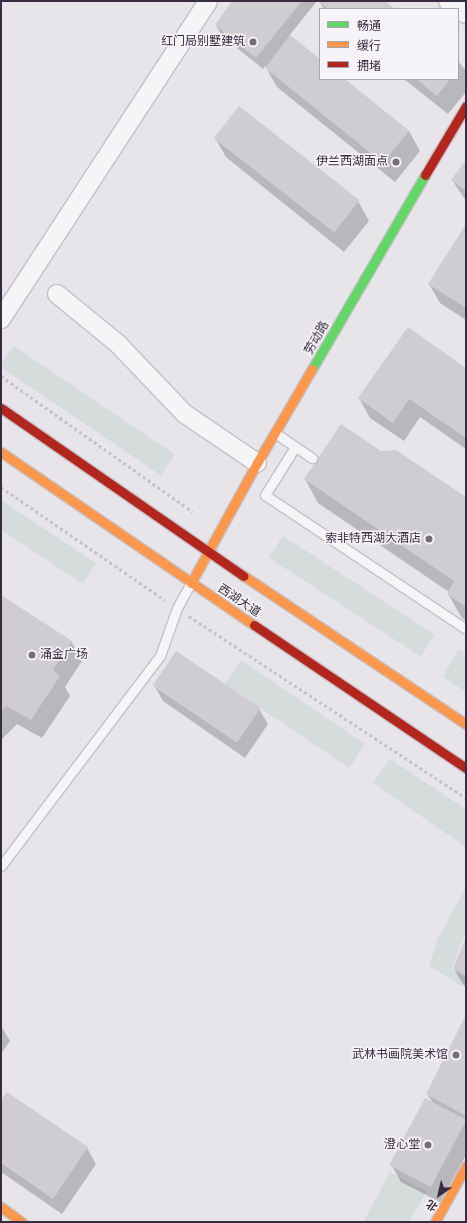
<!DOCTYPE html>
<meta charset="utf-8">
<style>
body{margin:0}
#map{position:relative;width:467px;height:1223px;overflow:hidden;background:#e7e5ea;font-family:"Alegreya Sans","Noto Sans SC",sans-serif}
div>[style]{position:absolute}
.green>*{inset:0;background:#d5dcdb;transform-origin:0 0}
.shadow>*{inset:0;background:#0003}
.building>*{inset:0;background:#cfccd2;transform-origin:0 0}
.path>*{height:2.5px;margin-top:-1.25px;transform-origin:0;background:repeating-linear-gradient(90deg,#c6c3c8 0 3px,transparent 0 6px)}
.roads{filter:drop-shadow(1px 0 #c4c2c6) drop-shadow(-1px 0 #c4c2c6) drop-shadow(0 1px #c4c2c6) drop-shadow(0 -1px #c4c2c6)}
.lane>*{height:9px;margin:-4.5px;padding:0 4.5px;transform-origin:4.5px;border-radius:4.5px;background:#f5f4f6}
.street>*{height:18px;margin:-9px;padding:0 9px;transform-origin:9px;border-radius:9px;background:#f5f4f6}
.fast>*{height:9px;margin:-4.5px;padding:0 4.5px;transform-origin:4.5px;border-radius:4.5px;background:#63d668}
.slow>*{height:9px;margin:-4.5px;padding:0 4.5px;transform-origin:4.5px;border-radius:4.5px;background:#ff974d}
.jam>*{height:9px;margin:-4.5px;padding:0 4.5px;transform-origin:4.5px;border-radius:4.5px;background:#b3261e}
.dots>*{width:11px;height:11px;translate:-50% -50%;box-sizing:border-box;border:2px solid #f6f4f8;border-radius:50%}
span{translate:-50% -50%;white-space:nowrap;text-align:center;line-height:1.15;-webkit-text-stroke:3px #f6f4f8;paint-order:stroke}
.poi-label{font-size:12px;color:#372c42}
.right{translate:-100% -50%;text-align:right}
.left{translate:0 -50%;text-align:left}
.street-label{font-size:12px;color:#372c42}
.frame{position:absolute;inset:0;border:2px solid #372c42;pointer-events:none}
.legend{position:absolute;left:319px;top:8px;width:140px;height:72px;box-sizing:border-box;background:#f6f4f8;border:1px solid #aaa4af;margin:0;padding:5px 7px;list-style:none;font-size:12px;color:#372c42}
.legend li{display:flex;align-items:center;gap:8px;height:20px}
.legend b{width:20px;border:1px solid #aaa4af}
.north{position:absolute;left:419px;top:1175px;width:40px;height:40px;-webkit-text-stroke:3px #f6f4f8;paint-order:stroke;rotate:214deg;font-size:11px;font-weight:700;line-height:16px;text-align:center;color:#372c42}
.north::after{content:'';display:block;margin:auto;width:14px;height:18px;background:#372c42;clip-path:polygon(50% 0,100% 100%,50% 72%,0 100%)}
</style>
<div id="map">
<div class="green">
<div style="left:14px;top:346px;width:194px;height:25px;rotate:34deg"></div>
<div style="clip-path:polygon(1px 500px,96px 563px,83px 584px,1px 530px)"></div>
<div style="left:283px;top:536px;width:181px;height:26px;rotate:33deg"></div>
<div style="clip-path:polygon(458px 649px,466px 654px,466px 692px,443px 677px)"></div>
<div style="left:241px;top:660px;width:150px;height:29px;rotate:34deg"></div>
<div style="clip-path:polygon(390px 759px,466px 809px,466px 847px,373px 783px)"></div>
<div style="clip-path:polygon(466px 887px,466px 932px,451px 969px,466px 979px,462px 986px,429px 966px,438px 938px)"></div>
<div style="clip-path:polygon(390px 1172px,426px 1191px,425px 1194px,409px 1222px,363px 1222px)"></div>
</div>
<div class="shadow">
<div style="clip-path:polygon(234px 1px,317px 1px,289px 36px,320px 61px,320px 79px,343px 79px,409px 131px,420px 151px,395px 182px,277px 87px,265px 66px,263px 69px,222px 36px,216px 25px)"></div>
<div style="clip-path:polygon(319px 1px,383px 1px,393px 9px,324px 9px)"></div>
<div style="clip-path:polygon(458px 61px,466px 71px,466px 92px,448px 114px,404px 79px,458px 79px)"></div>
<div style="clip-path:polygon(215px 138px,358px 201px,369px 221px,344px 252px,226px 157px)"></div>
<div style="clip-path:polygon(466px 162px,466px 201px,452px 180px)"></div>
<div style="clip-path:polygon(466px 226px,466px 320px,440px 303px,429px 284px)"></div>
<div style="clip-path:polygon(466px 369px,466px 449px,420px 417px,404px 441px,370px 418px,359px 398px)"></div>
<div style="clip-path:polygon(381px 452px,466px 499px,466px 621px,462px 618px,448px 594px,449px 592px,318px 503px,305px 479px)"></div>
<div style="clip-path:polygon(1px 597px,71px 641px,82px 661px,65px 687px,70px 696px,42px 738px,17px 724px,1px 740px)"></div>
<div style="clip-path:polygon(154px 685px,259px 709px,268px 724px,245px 758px,163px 701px)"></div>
<div style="clip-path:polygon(466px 940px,466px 989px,454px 969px)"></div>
<div style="clip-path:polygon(466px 1017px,466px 1155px,440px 1202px,401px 1182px,392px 1166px,433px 1103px,427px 1094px)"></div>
<div style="clip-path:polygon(1px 1026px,10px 1041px,1px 1054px)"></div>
<div style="clip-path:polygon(1px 1102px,87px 1148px,96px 1164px,62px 1214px,1px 1172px)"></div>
</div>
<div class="building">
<div style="clip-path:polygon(232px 1px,302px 1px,256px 58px,215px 25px)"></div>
<div style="clip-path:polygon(318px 1px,385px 1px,395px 9px,328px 9px)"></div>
<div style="clip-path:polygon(290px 35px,320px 59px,320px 79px,345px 79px,409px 131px,383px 163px,265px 68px)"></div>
<div style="clip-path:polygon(416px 79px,450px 79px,437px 96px)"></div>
<div style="left:239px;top:106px;width:153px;height:41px;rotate:38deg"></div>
<div style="clip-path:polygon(466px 160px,466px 191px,451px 180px)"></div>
<div style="clip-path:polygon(466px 224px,466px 308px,428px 284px)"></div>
<div style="clip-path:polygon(408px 327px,466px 368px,466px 438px,409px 399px,393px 423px,358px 398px)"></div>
<div style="clip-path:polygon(341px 424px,381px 451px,396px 450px,466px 497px,466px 607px,447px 594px,454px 581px,304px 479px)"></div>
<div style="clip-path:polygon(1px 595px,72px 641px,53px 670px,60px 676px,31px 720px,6px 706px,1px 711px)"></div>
<div style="left:176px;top:651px;width:102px;height:42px;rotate:34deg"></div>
<div style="clip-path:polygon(466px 937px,466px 976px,453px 969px)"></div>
<div style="clip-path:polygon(466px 1015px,466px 1116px,426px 1094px)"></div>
<div style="clip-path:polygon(7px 1092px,88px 1147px,53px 1199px,1px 1163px,1px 1100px)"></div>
<div style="left:425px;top:1098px;width:47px;height:76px;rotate:28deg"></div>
</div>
<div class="path">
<div style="left:1px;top:376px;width:235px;rotate:35.3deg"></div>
<div style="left:1px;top:487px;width:199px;rotate:34.6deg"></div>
<div style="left:189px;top:616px;width:331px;rotate:33.3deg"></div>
</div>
<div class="roads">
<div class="lane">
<div style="left:275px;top:433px;width:45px;rotate:34deg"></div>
<div style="left:295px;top:447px;width:57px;rotate:122deg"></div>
<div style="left:265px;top:495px;width:242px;rotate:33.7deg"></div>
<div style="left:1px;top:866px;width:263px;rotate:-52.9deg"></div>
<div style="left:160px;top:656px;width:51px;rotate:-70.5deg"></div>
<div style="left:177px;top:608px;width:29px;rotate:-61deg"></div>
</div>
<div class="street">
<div style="left:448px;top:1px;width:22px;rotate:36deg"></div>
<div style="left:57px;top:294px;width:79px;rotate:39.3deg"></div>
<div style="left:118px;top:344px;width:97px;rotate:46.3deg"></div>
<div style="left:185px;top:414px;width:87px;rotate:34.2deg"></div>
<div style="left:1px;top:319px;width:379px;rotate:-56.9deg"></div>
</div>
<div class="fast">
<div style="left:312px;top:369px;width:225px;rotate:-59.8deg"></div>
</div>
<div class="slow">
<div style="left:1px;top:452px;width:306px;rotate:34.4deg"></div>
<div style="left:244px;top:576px;width:267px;rotate:33.7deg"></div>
<div style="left:191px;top:583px;width:137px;rotate:-61.2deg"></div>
<div style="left:257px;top:463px;width:109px;rotate:-59.7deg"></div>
<div style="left:1px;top:1207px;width:26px;rotate:36deg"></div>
<div style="left:435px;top:1222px;width:64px;rotate:-61deg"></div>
</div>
<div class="jam">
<div style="left:425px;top:175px;width:80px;rotate:-59.3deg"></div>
<div style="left:1px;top:408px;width:295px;rotate:34.7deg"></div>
<div style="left:254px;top:625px;width:256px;rotate:34deg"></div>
</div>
</div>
<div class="dots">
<div style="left:253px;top:42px;background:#756d7d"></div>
<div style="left:396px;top:162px;background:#756d7d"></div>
<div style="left:429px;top:539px;background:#756d7d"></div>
<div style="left:32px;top:655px;background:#756d7d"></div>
<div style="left:456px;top:1055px;background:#756d7d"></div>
<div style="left:428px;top:1145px;background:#756d7d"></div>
</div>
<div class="poi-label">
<span class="right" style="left:245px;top:42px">红门局别墅建筑</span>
<span class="right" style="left:388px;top:162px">伊兰西湖面点</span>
<span class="right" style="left:421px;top:539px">索非特西湖大酒店</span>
<span class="left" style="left:40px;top:655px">涌金广场</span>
<span class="right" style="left:448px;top:1055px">武林书画院美术馆</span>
<span class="right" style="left:420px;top:1145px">澄心堂</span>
</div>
<div class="street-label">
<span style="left:317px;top:338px;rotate:-60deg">劳动路</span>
<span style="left:239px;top:601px;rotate:34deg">西湖大道</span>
</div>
<div class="frame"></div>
<ul class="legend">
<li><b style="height:5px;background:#63d668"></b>畅通</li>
<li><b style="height:5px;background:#ff974d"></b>缓行</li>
<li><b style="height:5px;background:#b3261e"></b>拥堵</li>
</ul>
<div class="north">北</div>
</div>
